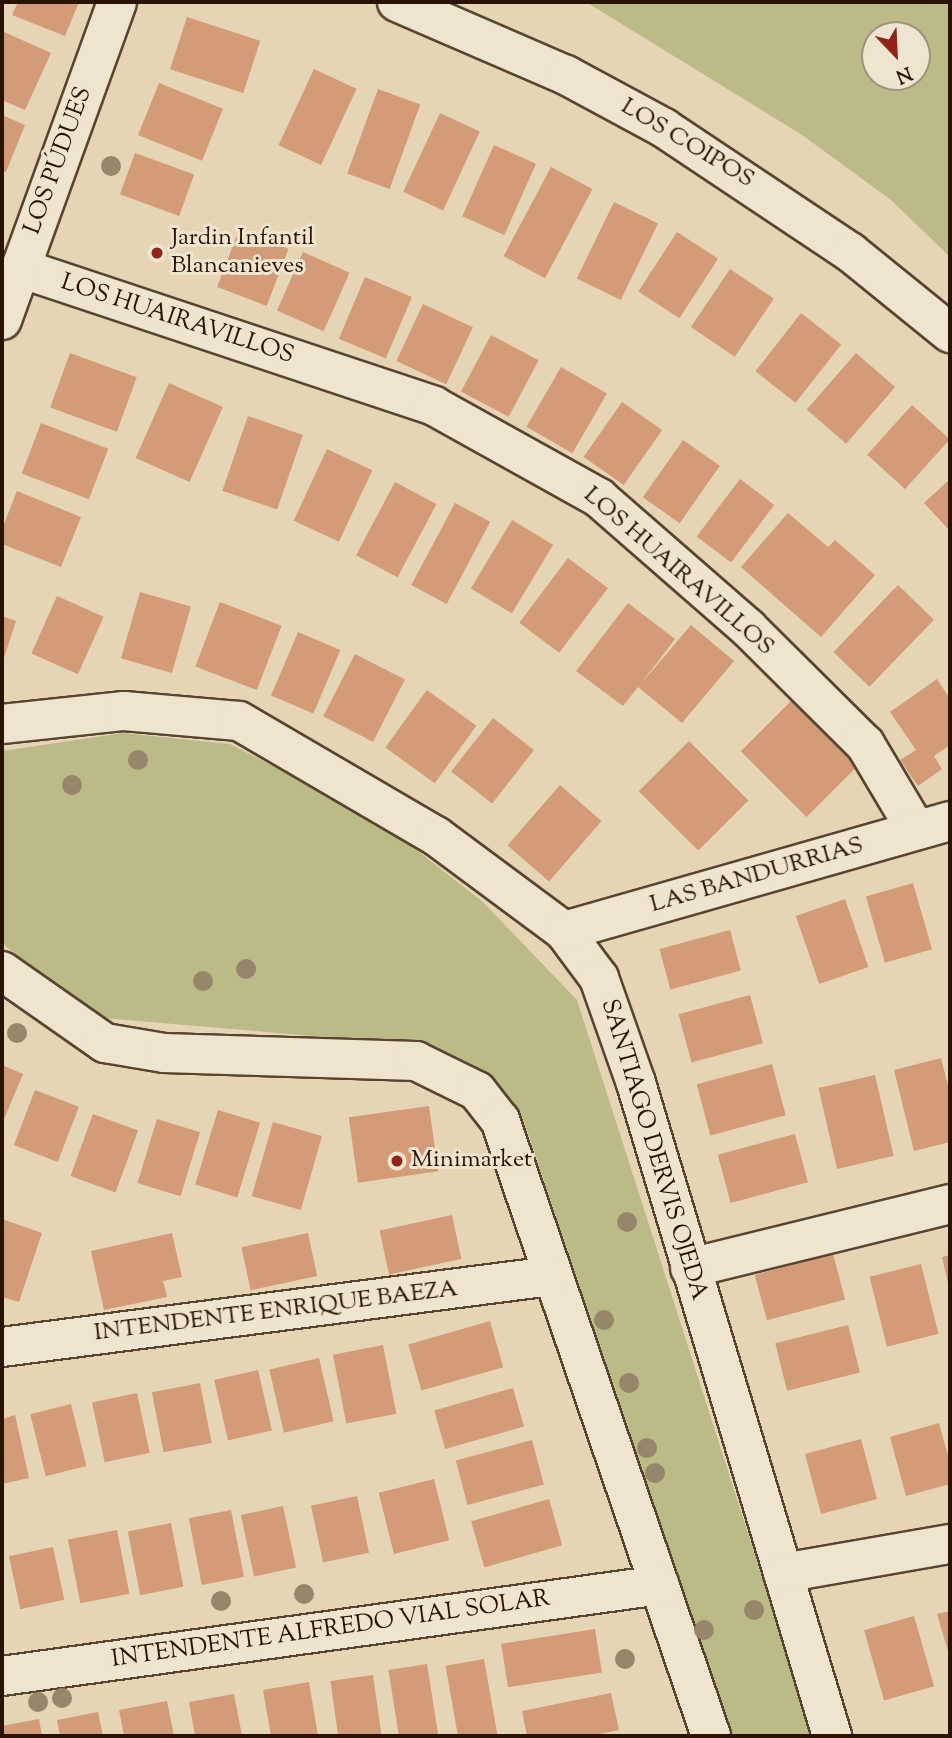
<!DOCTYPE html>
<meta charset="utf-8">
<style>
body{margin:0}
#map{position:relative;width:952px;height:1738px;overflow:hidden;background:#e5d5b5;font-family:"Sorts Mill Goudy",serif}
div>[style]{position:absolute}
.green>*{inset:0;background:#bcbb88}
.building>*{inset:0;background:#d39b77;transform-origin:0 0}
.roads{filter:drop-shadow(2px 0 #594430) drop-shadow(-2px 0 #594430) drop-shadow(0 2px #594430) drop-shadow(0 -2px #594430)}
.street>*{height:38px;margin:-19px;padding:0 19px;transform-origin:19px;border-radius:19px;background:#eee4cf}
.trees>*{width:20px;height:20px;margin:-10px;border-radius:50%;background:#96866a}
.dots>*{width:19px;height:19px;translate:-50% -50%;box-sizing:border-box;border:4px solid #eee4cf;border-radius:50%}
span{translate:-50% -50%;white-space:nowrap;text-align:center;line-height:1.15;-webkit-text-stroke:6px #eee4cf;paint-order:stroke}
.street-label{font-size:24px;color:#2a1304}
.poi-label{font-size:24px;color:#2a1304}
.left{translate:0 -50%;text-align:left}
.frame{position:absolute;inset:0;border:4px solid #2a1304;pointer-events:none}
.north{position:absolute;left:861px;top:21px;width:70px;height:70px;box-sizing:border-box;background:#eee4cf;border:2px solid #a0907e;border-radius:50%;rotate:157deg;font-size:19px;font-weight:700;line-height:28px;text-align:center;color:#2a1304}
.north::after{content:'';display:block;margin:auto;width:24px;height:32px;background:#8f2418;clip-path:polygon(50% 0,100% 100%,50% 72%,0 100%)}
</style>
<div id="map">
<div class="green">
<div style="clip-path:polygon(evenodd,586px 2px,950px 2px,950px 257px,891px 200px,802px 135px,586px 2px,875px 35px,917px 35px,917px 77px,875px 77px,875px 35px)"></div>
<div style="clip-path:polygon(123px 733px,230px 744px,378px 820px,483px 902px,577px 1000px,813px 1736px,733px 1736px,523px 1119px,486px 1075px,445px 1051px,396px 1043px,91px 1017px,2px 943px,2px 751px)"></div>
</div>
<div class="building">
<div style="clip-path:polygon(18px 2px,79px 2px,65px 36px,12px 15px)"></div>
<div style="left:187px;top:17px;width:77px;height:55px;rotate:18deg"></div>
<div style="clip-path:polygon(2px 31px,51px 53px,25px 110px,2px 100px)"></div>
<div style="left:314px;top:69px;width:47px;height:84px;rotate:25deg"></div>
<div style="left:159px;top:83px;width:69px;height:56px;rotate:22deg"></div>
<div style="left:378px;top:89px;width:45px;height:90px;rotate:20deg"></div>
<div style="left:440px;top:113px;width:44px;height:87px;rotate:25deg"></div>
<div style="clip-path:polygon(2px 115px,25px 125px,6px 172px,2px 171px)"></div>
<div style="left:494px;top:145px;width:46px;height:78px;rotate:24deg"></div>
<div style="left:135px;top:153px;width:63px;height:44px;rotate:20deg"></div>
<div style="left:551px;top:167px;width:47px;height:101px;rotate:28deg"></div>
<div style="left:614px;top:202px;width:49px;height:85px;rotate:26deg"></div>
<div style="left:239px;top:230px;width:53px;height:61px;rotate:21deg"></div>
<div style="left:677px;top:232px;width:49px;height:71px;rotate:33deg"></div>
<div style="left:303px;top:252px;width:51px;height:64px;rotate:24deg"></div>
<div style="left:730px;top:269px;width:53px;height:70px;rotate:34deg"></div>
<div style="left:365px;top:277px;width:51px;height:67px;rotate:23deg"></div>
<div style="left:423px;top:304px;width:55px;height:63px;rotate:25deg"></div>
<div style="left:801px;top:313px;width:51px;height:74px;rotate:38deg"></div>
<div style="left:491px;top:335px;width:54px;height:64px;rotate:28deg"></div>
<div style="left:70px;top:353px;width:71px;height:58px;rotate:20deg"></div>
<div style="left:856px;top:353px;width:52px;height:75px;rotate:41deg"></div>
<div style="left:561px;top:367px;width:53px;height:69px;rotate:30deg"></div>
<div style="left:169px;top:383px;width:59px;height:82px;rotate:24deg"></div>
<div style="left:622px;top:402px;width:49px;height:67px;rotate:35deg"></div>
<div style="left:912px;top:405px;width:51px;height:67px;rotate:42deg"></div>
<div style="left:248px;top:416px;width:58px;height:79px;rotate:19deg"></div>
<div style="left:41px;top:423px;width:72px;height:54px;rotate:21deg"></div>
<div style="left:683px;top:440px;width:45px;height:70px;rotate:35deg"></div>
<div style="left:327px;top:449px;width:50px;height:79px;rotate:25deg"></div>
<div style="left:740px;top:479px;width:43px;height:72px;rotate:37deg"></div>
<div style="clip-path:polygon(950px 479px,950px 531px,924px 503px)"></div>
<div style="left:395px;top:482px;width:47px;height:83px;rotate:28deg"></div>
<div style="clip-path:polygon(17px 491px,81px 517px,61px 567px,2px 544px,2px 529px)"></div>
<div style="left:455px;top:503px;width:40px;height:93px;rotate:28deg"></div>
<div style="clip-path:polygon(788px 513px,828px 547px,835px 540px,875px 575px,821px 637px,741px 567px)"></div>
<div style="left:512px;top:520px;width:48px;height:80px;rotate:31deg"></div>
<div style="left:568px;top:558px;width:50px;height:81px;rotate:37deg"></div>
<div style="left:898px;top:585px;width:50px;height:93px;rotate:44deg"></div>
<div style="left:140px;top:592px;width:53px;height:69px;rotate:16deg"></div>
<div style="left:57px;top:596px;width:51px;height:63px;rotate:24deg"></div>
<div style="left:220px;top:602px;width:66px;height:69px;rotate:21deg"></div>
<div style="clip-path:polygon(628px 603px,675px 639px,640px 685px,691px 625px,734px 661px,682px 723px,638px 687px,623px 706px,576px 671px)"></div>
<div style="clip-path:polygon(2px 616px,16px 621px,2px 664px)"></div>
<div style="left:298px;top:632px;width:46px;height:69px;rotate:23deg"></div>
<div style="left:355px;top:654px;width:56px;height:70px;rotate:27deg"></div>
<div style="clip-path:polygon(937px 679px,950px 699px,950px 745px,934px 756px,942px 769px,918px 786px,900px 760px,916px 750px,890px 712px)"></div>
<div style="left:427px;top:690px;width:61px;height:71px;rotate:36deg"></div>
<div style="left:791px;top:701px;width:93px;height:71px;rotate:45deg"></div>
<div style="left:493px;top:718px;width:52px;height:68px;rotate:38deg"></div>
<div style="left:689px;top:741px;width:84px;height:71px;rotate:45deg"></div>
<div style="left:560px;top:785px;width:55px;height:80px;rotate:41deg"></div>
<div style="left:913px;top:883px;width:69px;height:49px;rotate:74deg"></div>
<div style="left:845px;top:899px;width:72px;height:52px;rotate:71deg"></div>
<div style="left:730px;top:930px;width:42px;height:73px;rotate:75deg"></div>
<div style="left:750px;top:995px;width:50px;height:74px;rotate:75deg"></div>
<div style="clip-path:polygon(941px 1058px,950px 1093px,950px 1142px,914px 1151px,894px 1070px)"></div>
<div style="left:772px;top:1064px;width:53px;height:78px;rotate:75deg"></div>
<div style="clip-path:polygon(2px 1065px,23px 1074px,2px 1124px)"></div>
<div style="left:875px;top:1075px;width:83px;height:58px;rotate:77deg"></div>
<div style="left:35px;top:1090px;width:47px;height:59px;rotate:21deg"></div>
<div style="left:429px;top:1106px;width:66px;height:81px;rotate:82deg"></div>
<div style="left:218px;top:1110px;width:44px;height:78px;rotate:17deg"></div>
<div style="left:93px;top:1114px;width:48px;height:66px;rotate:20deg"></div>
<div style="left:157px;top:1119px;width:45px;height:67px;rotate:17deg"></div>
<div style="left:273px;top:1122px;width:51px;height:77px;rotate:16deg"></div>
<div style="left:795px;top:1134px;width:50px;height:80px;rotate:75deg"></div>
<div style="left:452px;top:1215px;width:45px;height:74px;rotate:78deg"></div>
<div style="clip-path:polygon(2px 1219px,42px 1233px,19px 1302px,2px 1297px)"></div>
<div style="clip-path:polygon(172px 1233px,182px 1277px,163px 1281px,167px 1297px,104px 1310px,91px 1251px)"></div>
<div style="left:308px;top:1233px;width:44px;height:68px;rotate:78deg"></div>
<div style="left:833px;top:1254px;width:47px;height:81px;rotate:75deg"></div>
<div style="clip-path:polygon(950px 1255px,950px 1288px,949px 1288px,942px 1257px)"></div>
<div style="left:921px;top:1264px;width:72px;height:53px;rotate:76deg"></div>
<div style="left:490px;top:1321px;width:48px;height:85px;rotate:74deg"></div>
<div style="left:848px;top:1325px;width:49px;height:75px;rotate:76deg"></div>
<div style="left:383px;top:1345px;width:70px;height:51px;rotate:79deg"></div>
<div style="left:319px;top:1358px;width:65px;height:51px;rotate:77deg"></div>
<div style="left:258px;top:1370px;width:62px;height:45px;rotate:77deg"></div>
<div style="left:200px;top:1383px;width:61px;height:49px;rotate:79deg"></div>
<div style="left:513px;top:1388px;width:40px;height:82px;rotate:74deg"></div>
<div style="left:137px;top:1393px;width:61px;height:46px;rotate:78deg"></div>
<div style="left:71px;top:1404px;width:64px;height:42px;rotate:76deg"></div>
<div style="clip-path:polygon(15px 1415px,29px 1478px,2px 1484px,2px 1419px)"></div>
<div style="clip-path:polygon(939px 1423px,950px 1463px,950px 1484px,906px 1496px,890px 1437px)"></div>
<div style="left:861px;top:1439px;width:62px;height:58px;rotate:75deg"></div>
<div style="left:532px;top:1440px;width:46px;height:79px;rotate:75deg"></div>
<div style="left:434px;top:1479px;width:63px;height:57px;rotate:76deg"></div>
<div style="left:357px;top:1496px;width:58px;height:47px;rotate:78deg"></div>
<div style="left:549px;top:1499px;width:48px;height:81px;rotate:74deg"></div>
<div style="left:283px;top:1506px;width:63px;height:43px;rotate:78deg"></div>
<div style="left:231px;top:1510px;width:68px;height:43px;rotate:79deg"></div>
<div style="left:171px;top:1523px;width:65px;height:44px;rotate:79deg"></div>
<div style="left:117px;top:1530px;width:65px;height:50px;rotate:79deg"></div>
<div style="left:53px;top:1547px;width:54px;height:45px;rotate:78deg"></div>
<div style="clip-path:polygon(950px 1611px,950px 1658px,937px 1614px)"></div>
<div style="left:914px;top:1616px;width:73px;height:52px;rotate:74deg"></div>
<div style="left:595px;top:1629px;width:44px;height:95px;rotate:81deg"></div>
<div style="left:484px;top:1659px;width:78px;height:39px;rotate:80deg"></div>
<div style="left:427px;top:1664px;width:73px;height:39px;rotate:81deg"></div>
<div style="left:373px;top:1675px;width:62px;height:43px;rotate:82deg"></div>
<div style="clip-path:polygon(309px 1682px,318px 1736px,271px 1736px,263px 1690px)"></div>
<div style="clip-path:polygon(611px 1693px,619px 1730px,590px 1736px,527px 1736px,522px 1711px)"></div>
<div style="clip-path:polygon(234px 1694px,242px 1736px,195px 1736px,189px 1702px)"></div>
<div style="clip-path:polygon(167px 1701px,174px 1736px,124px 1736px,119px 1710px)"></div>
<div style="clip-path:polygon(98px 1712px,103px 1736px,60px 1736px,57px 1720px)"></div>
<div style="clip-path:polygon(39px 1719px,42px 1736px,2px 1736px,2px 1726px)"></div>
</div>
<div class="roads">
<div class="street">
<div style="left:397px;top:2px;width:184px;rotate:23.4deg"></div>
<div style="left:566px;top:75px;width:111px;rotate:28.4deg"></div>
<div style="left:664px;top:128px;width:224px;rotate:33.7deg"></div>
<div style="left:850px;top:252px;width:129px;rotate:39deg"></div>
<div style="left:20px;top:268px;width:436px;rotate:18.4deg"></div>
<div style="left:434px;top:406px;width:189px;rotate:29.1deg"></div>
<div style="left:599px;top:498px;width:198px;rotate:41.1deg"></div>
<div style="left:748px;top:628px;width:165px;rotate:44.8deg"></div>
<div style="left:865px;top:744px;width:100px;rotate:59.3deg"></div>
<div style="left:2px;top:320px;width:338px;rotate:-70.1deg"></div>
<div style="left:2px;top:724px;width:123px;rotate:-6.1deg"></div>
<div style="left:124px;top:711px;width:115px;rotate:5deg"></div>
<div style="left:239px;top:721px;width:228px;rotate:30.3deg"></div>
<div style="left:436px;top:836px;width:159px;rotate:36.6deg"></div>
<div style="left:564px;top:931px;width:59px;rotate:53.3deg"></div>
<div style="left:599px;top:978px;width:111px;rotate:70.6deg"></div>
<div style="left:636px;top:1083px;width:682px;rotate:73.29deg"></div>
<div style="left:564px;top:931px;width:401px;rotate:-15.9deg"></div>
<div style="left:2px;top:971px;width:126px;rotate:35deg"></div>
<div style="left:105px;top:1043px;width:60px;rotate:9.6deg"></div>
<div style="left:164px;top:1053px;width:252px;rotate:1.8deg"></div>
<div style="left:416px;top:1061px;width:68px;rotate:26.2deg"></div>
<div style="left:477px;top:1091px;width:37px;rotate:52deg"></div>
<div style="left:500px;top:1120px;width:651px;rotate:71.09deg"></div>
<div style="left:690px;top:1268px;width:268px;rotate:-13.8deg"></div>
<div style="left:2px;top:1347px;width:554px;rotate:-7.37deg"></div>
<div style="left:783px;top:1573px;width:169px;rotate:-9.9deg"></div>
<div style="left:2px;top:1676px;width:664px;rotate:-7.87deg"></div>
</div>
</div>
<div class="trees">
<div style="left:111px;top:166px"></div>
<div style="left:138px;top:760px"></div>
<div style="left:72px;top:785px"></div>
<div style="left:246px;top:969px"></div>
<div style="left:203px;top:981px"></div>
<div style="left:17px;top:1033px"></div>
<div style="left:627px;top:1222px"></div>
<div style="left:604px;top:1320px"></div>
<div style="left:629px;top:1383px"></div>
<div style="left:647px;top:1448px"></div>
<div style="left:655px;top:1473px"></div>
<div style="left:304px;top:1594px"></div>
<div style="left:221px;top:1601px"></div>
<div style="left:754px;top:1610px"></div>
<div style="left:704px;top:1630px"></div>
<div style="left:625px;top:1659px"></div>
<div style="left:62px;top:1698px"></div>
<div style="left:38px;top:1702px"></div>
</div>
<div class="dots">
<div style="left:157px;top:253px;background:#8f2418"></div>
<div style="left:397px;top:1161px;background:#8f2418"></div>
</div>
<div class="street-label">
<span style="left:687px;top:144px;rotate:31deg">LOS COIPOS</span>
<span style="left:59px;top:161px;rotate:-70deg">LOS PÚDUES</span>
<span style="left:177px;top:320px;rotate:18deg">LOS HUAIRAVILLOS</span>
<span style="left:678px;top:572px;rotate:41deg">LOS HUAIRAVILLOS</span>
<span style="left:757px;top:876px;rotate:-16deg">LAS BANDURRIAS</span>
<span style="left:653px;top:1150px;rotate:73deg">SANTIAGO DERVIS OJEDA</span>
<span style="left:276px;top:1312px;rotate:-7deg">INTENDENTE ENRIQUE BAEZA</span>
<span style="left:331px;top:1630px;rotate:-8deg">INTENDENTE ALFREDO VIAL SOLAR</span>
</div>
<div class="poi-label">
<span class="left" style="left:171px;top:253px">Jardin Infantil<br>Blancanieves</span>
<span class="left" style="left:411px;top:1161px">Minimarket</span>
</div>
<div class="frame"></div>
<div class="north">N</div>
</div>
